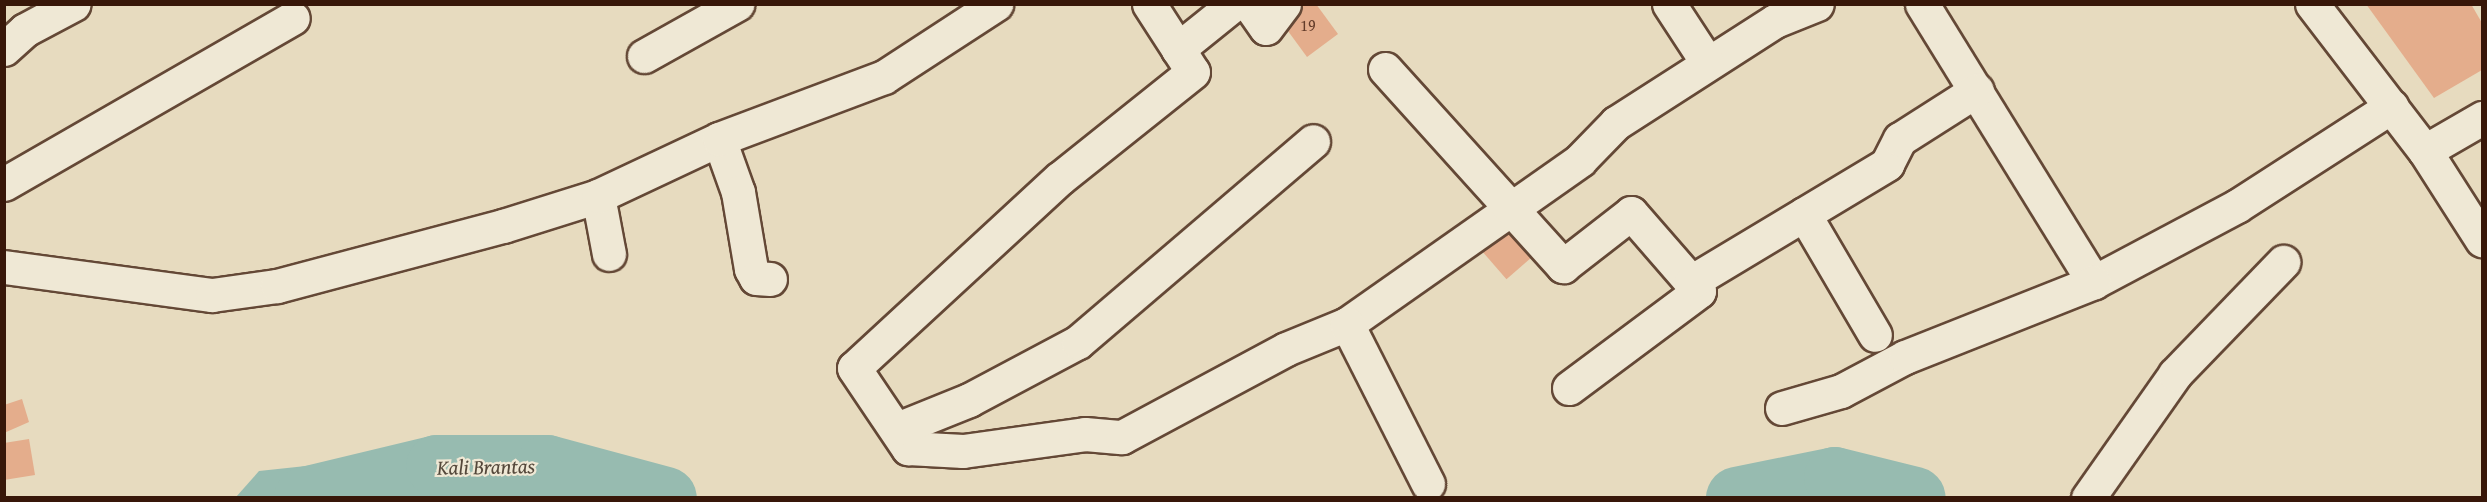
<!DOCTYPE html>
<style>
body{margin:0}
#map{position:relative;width:2487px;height:502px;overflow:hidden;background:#e7dbbf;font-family:"Gentium Book Plus",serif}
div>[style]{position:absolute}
.water>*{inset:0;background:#97bbb0}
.river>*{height:62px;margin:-31px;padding:0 31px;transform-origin:31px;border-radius:31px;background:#97bbb0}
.building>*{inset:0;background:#e4ad8c;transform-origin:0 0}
.roads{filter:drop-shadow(2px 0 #644836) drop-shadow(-2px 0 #644836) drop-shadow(0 2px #644836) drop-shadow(0 -2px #644836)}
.minor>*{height:33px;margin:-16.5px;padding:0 16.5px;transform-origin:16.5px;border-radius:16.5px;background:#efe8d5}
.tertiary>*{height:33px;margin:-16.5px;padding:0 16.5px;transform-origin:16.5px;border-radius:16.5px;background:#efe8d5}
.secondary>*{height:33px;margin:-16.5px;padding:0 16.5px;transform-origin:16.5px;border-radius:16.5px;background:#efe8d5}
span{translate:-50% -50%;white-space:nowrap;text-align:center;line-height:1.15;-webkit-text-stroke:4.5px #efe8d5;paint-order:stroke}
.number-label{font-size:16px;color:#633c2a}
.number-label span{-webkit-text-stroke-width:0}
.water-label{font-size:21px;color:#54483b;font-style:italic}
.frame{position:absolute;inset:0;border:6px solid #381709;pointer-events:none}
</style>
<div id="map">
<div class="water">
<div style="clip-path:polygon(409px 455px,420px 489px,397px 497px,236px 497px,259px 471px)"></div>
</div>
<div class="river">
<div style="left:305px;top:498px;width:136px;rotate:-13.6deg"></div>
<div style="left:437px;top:466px;width:110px"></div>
<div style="left:547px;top:466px;width:123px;rotate:15.1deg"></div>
<div style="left:1737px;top:498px;width:100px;rotate:-11.5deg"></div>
<div style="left:1835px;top:478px;width:82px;rotate:14deg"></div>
</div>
<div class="building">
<div style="clip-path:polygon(1293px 4px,1316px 4px,1338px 34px,1307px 57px,1277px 16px)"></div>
<div style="clip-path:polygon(2366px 4px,2471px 4px,2482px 23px,2482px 70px,2434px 98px)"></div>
<div style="left:1516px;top:214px;width:43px;height:50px;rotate:49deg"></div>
<div style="clip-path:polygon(22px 399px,29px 422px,4px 433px,4px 405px)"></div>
<div style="clip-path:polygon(29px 439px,35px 475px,4px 480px,4px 443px)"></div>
</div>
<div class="roads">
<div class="minor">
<div style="left:1149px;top:4px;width:54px;rotate:57.2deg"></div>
<div style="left:1234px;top:4px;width:72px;rotate:141.2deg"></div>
<div style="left:1178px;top:49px;width:27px;rotate:57deg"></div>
<div style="left:1193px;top:72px;width:170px;rotate:141.4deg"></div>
<div style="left:1060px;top:178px;width:280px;rotate:137.3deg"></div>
<div style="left:854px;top:368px;width:97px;rotate:56deg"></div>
<div style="left:908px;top:448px;width:55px;rotate:3.1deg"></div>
<div style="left:963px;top:451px;width:123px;rotate:-7.9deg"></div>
<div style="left:1085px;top:434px;width:37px;rotate:5deg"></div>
<div style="left:1122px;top:437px;width:186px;rotate:-28.2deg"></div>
<div style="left:1286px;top:349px;width:66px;rotate:-22.3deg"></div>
<div style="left:1347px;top:324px;width:285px;rotate:-35.1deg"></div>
<div style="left:1580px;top:160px;width:52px;rotate:-45.8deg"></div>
<div style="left:1616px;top:123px;width:189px;rotate:-32.7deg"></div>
<div style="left:1775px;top:21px;width:45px;rotate:-22deg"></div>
<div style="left:1249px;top:4px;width:29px;rotate:55deg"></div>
<div style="left:1266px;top:28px;width:30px;rotate:-53deg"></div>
<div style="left:1669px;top:4px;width:69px;rotate:56.8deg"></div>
<div style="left:1922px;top:4px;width:327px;rotate:58.3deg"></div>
<div style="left:2094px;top:282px;width:162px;rotate:-28deg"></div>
<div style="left:2237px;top:206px;width:184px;rotate:-32.8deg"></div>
<div style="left:4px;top:49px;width:28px;rotate:-42deg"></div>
<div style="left:25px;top:30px;width:55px;rotate:-28deg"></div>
<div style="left:644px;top:56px;width:107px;rotate:-29.2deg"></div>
<div style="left:1385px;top:69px;width:266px;rotate:47.9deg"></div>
<div style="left:1563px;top:266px;width:86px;rotate:-37.9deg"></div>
<div style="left:1631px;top:213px;width:91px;rotate:49deg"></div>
<div style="left:719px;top:139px;width:56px;rotate:70.3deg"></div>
<div style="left:738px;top:192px;width:78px;rotate:80.4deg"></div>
<div style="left:751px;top:269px;width:10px;rotate:61deg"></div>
<div style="left:756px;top:278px;width:14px;rotate:4deg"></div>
<div style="left:4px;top:184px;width:333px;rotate:-29.9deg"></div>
<div style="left:598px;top:196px;width:59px;rotate:79.3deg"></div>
<div style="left:1804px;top:214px;width:140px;rotate:59.6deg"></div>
<div style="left:4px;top:267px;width:210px;rotate:7.7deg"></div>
<div style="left:212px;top:295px;width:66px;rotate:-7.9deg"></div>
<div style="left:277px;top:286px;width:234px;rotate:-14.9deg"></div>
<div style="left:503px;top:226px;width:100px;rotate:-17.5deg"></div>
<div style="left:598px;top:196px;width:134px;rotate:-25.2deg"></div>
<div style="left:719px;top:139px;width:176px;rotate:-20.6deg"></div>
<div style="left:884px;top:77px;width:134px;rotate:-33.1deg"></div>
<div style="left:1347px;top:324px;width:179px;rotate:63.1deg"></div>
<div style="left:1569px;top:388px;width:162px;rotate:-36.7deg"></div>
<div style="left:1699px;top:291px;width:12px;rotate:-132deg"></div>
<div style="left:1691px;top:282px;width:229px;rotate:-31deg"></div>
<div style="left:1887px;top:164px;width:28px;rotate:-63deg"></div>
<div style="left:1900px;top:139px;width:91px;rotate:-32.5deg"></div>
<div style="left:1782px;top:408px;width:61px;rotate:-16.1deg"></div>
<div style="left:1841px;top:391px;width:72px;rotate:-28deg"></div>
<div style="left:1905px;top:357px;width:203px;rotate:-21.6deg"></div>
<div style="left:897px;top:429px;width:78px;rotate:-21.9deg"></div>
<div style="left:969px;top:400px;width:123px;rotate:-28deg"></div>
<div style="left:1078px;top:342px;width:309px;rotate:-40.5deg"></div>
<div style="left:2088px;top:498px;width:151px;rotate:-54.9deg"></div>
<div style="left:2175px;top:374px;width:156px;rotate:-46deg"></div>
</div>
<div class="tertiary">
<div style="left:2425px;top:151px;width:66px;rotate:-30.1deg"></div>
</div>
<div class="secondary">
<div style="left:2312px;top:4px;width:185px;rotate:52.5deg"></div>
<div style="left:2425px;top:151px;width:106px;rotate:57.4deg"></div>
</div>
</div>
<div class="number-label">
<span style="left:1308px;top:25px">19</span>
</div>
<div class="water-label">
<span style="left:486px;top:467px;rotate:-1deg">Kali Brantas</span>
</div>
<div class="frame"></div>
</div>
